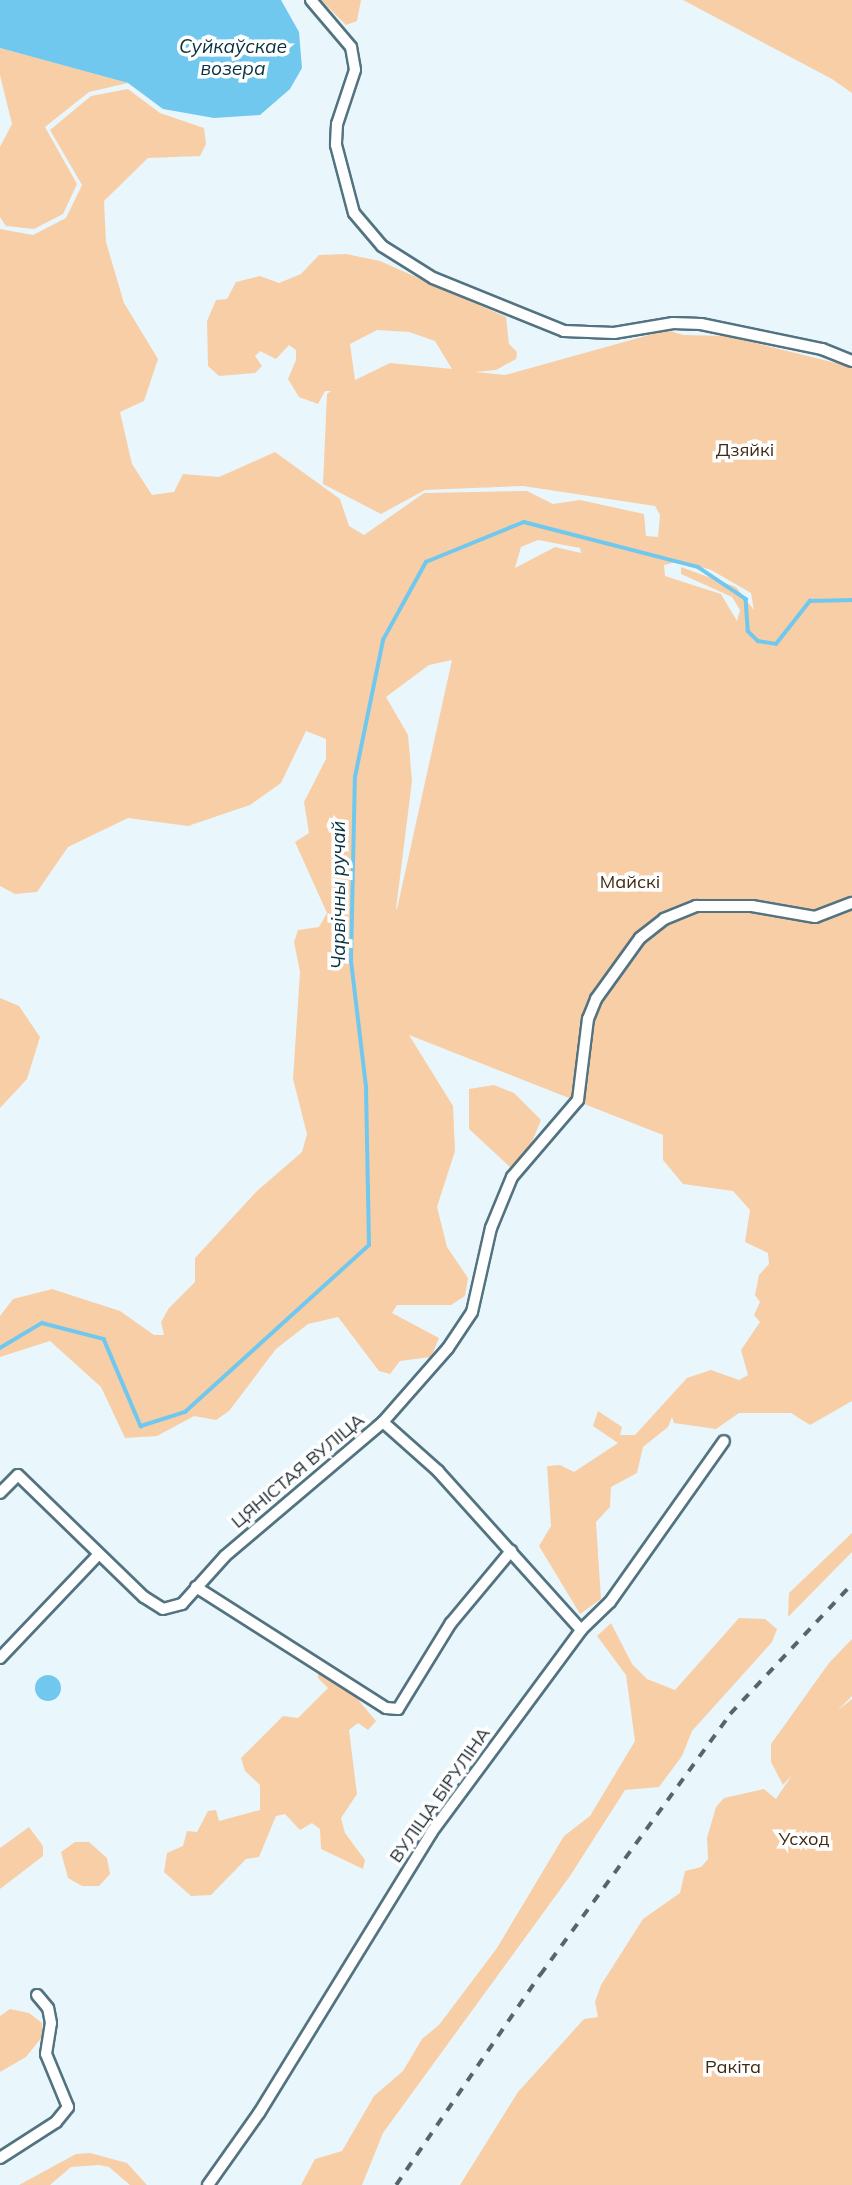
<!DOCTYPE html>
<meta charset="utf-8">
<style>
body{margin:0}
#map{position:relative;width:852px;height:2185px;overflow:hidden;background:#e9f7fd;font-family:Mulish,sans-serif}
div>[style]{position:absolute}
.green>*{inset:0;background:#f8cea6}
.water>*{inset:0;background:#71c8ee}
.round{border-radius:50%}
.stream>*{height:3.5px;margin:-1.75px;padding:0 1.75px;transform-origin:1.75px;border-radius:1.75px;background:#71c8ee}
.roads{filter:drop-shadow(2px 0 #537381) drop-shadow(-2px 0 #537381) drop-shadow(0 2px #537381) drop-shadow(0 -2px #537381)}
.minor>*{height:10px;margin:-5px;padding:0 5px;transform-origin:5px;border-radius:5px;background:#fff}
.rail>*{height:3.5px;margin-top:-1.75px;transform-origin:0;background:repeating-linear-gradient(90deg,#57656b 0 9px,transparent 0 18px)}
span{translate:-50% -50%;white-space:nowrap;text-align:center;line-height:1.15;-webkit-text-stroke:7px #fff;paint-order:stroke}
.park-label{font-size:18px;color:#422a11}
.street-label{font-size:18px;color:#1d2a30}
.water-label{font-size:19px;color:#073141;font-style:italic}
</style>
<div id="map">
<div class="green">
<div style="clip-path:polygon(321px 0,361px 0,357px 21px,346px 25px)"></div>
<div style="clip-path:polygon(683px 0,852px 0,852px 93px,832px 79px)"></div>
<div style="clip-path:polygon(0 48px,128px 83px,89px 92px,45px 127px,77px 184px,63px 214px,34px 229px,6px 226px,0 217px,0 147px,12px 124px,0 75px)"></div>
<div style="clip-path:polygon(evenodd,128px 89px,160px 113px,204px 128px,206px 144px,200px 156px,148px 158px,104px 201px,106px 242px,124px 303px,158px 359px,144px 401px,120px 412px,132px 464px,152px 495px,174px 492px,183px 474px,219px 477px,275px 452px,340px 499px,349px 526px,364px 535px,424px 493px,527px 491px,553px 504px,580px 500px,644px 514px,646px 536px,658px 537px,660px 515px,655px 506px,523px 486px,425px 490px,381px 514px,323px 484px,327px 394px,331px 391px,325px 391px,318px 404px,299px 397px,288px 379px,296px 360px,296px 350px,289px 345px,276px 359px,260px 351px,255px 356px,262px 366px,255px 373px,219px 376px,208px 366px,207px 321px,216px 300px,227px 299px,236px 282px,260px 276px,279px 283px,301px 274px,319px 255px,346px 254px,380px 261px,506px 317px,509px 344px,517px 352px,516px 359px,496px 370px,475px 372px,505px 375px,667px 330px,683px 335px,726px 336px,852px 367px,852px 1401px,810px 1425px,791px 1413px,739px 1413px,716px 1429px,674px 1423px,672px 1417px,668px 1427px,643px 1447px,637px 1473px,611px 1487px,610px 1507px,596px 1522px,601px 1599px,580px 1614px,539px 1546px,551px 1526px,547px 1466px,560px 1465px,574px 1472px,618px 1443px,593px 1426px,598px 1411px,622px 1427px,620px 1435px,635px 1435px,687px 1378px,711px 1370px,739px 1380px,748px 1375px,741px 1350px,760px 1322px,754px 1315px,760px 1302px,755px 1295px,759px 1275px,769px 1264px,768px 1253px,745px 1242px,750px 1210px,733px 1191px,683px 1184px,663px 1160px,663px 1135px,409px 1035px,453px 1106px,455px 1151px,437px 1207px,447px 1247px,468px 1278px,465px 1296px,451px 1305px,397px 1305px,392px 1313px,439px 1338px,431px 1357px,400px 1361px,390px 1374px,379px 1371px,338px 1317px,308px 1324px,276px 1349px,229px 1411px,216px 1420px,194px 1416px,157px 1436px,125px 1438px,101px 1387px,50px 1341px,0 1357px,0 1316px,13px 1299px,52px 1289px,120px 1311px,154px 1335px,164px 1335px,161px 1322px,169px 1308px,195px 1282px,195px 1258px,257px 1191px,302px 1152px,307px 1134px,293px 1079px,300px 972px,294px 942px,298px 930px,319px 927px,327px 913px,295px 842px,309px 833px,304px 802px,326px 759px,326px 739px,306px 731px,281px 783px,250px 805px,188px 826px,128px 818px,68px 847px,37px 892px,15px 894px,0 886px,0 229px,33px 235px,66px 218px,82px 185px,50px 130px,91px 96px,128px 89px,377px 330px,409px 332px,435px 341px,452px 369px,390px 363px,355px 380px,350px 344px,377px 330px,128px 89px,538px 540px,580px 548px,581px 553px,555px 547px,515px 568px,521px 547px,538px 540px,128px 89px,681px 561px,711px 570px,751px 593px,754px 610px,736px 587px,681px 567px,681px 574px,732px 597px,740px 610px,737px 621px,721px 594px,665px 576px,664px 565px,681px 561px,128px 89px,452px 660px,397px 909px,396px 909px,412px 781px,408px 735px,386px 697px,429px 665px,452px 660px)"></div>
<div style="clip-path:polygon(0 998px,19px 1006px,40px 1037px,27px 1079px,0 1108px)"></div>
<div style="clip-path:polygon(494px 1085px,514px 1093px,541px 1120px,529px 1149px,510px 1167px,469px 1129px,469px 1089px)"></div>
<div style="clip-path:polygon(852px 1533px,852px 1552px,788px 1617px,789px 1593px)"></div>
<div style="clip-path:polygon(739px 1618px,765px 1619px,777px 1629px,772px 1642px,692px 1731px,682px 1756px,659px 1787px,625px 1790px,570px 1876px,383px 2133px,362px 2185px,301px 2185px,315px 2159px,342px 2151px,374px 2096px,403px 2071px,422px 2039px,439px 2025px,497px 1948px,564px 1836px,590px 1816px,635px 1741px,626px 1675px,597px 1636px,611px 1623px,632px 1664px,647px 1679px,675px 1690px)"></div>
<div style="clip-path:polygon(852px 1639px,852px 1696px,837px 1711px,852px 1699px,852px 2185px,460px 2185px,518px 2092px,584px 2019px,598px 2017px,595px 2002px,601px 1985px,643px 1919px,680px 1893px,685px 1871px,701px 1867px,708px 1859px,707px 1838px,716px 1807px,724px 1798px,764px 1789px,776px 1799px,792px 1775px,783px 1785px,771px 1762px,771px 1744px,829px 1663px)"></div>
<div style="clip-path:polygon(318px 1672px,349px 1689px,376px 1721px,368px 1730px,358px 1723px,349px 1730px,357px 1794px,341px 1818px,345px 1833px,365px 1860px,363px 1869px,321px 1849px,320px 1829px,312px 1823px,300px 1830px,285px 1814px,276px 1816px,259px 1857px,246px 1859px,211px 1895px,191px 1896px,164px 1872px,167px 1853px,183px 1846px,187px 1831px,197px 1832px,208px 1811px,216px 1810px,219px 1821px,260px 1810px,260px 1785px,245px 1771px,241px 1758px,283px 1716px,298px 1718px,328px 1688px,318px 1678px)"></div>
<div style="clip-path:polygon(29px 1827px,43px 1846px,43px 1856px,0 1889px,0 1848px)"></div>
<div style="clip-path:polygon(75px 1842px,89px 1842px,107px 1858px,110px 1874px,99px 1886px,82px 1886px,68px 1878px,61px 1852px)"></div>
<div style="clip-path:polygon(10px 2009px,29px 2013px,42px 2023px,42px 2037px,26px 2057px,0 2072px,0 2016px)"></div>
<div style="clip-path:polygon(90px 2153px,127px 2163px,147px 2185px,130px 2185px,109px 2167px,99px 2165px,71px 2167px,50px 2185px,19px 2185px,76px 2154px)"></div>
</div>
<div class="water">
<div style="clip-path:polygon(0 0,281px 0,299px 32px,302px 68px,290px 89px,260px 115px,214px 118px,163px 109px,128px 83px,0 48px)"></div>
<div class="round" style="left:35px;top:1675px;width:26px;height:26px"></div>
</div>
<div class="stream">
<div style="left:0;top:1348px;width:49px;rotate:-30.8deg"></div>
<div style="left:42px;top:1323px;width:64px;rotate:14.5deg"></div>
<div style="left:104px;top:1339px;width:95px;rotate:67deg"></div>
<div style="left:141px;top:1426px;width:46px;rotate:-17.7deg"></div>
<div style="left:185px;top:1412px;width:248px;rotate:-42.2deg"></div>
<div style="left:369px;top:1245px;width:158px;rotate:-91.1deg"></div>
<div style="left:366px;top:1087px;width:126px;rotate:-96.8deg"></div>
<div style="left:351px;top:962px;width:185px;rotate:-88.8deg"></div>
<div style="left:355px;top:777px;width:140px;rotate:-78.4deg"></div>
<div style="left:383px;top:640px;width:89px;rotate:-61.1deg"></div>
<div style="left:426px;top:562px;width:106px;rotate:-22.2deg"></div>
<div style="left:524px;top:522px;width:180px;rotate:14.5deg"></div>
<div style="left:698px;top:567px;width:58px;rotate:33.7deg"></div>
<div style="left:746px;top:599px;width:32px;rotate:86deg"></div>
<div style="left:748px;top:631px;width:14px;rotate:45deg"></div>
<div style="left:758px;top:641px;width:18px;rotate:9deg"></div>
<div style="left:776px;top:644px;width:55px;rotate:-51.7deg"></div>
<div style="left:810px;top:601px;width:42px;rotate:-1.4deg"></div>
</div>
<div class="roads">
<div class="minor">
<div style="left:311px;top:0;width:62px;rotate:49.6deg"></div>
<div style="left:351px;top:47px;width:23px;rotate:80deg"></div>
<div style="left:355px;top:70px;width:57px;rotate:108.4deg"></div>
<div style="left:337px;top:124px;width:21px;rotate:93deg"></div>
<div style="left:336px;top:145px;width:70px;rotate:75.2deg"></div>
<div style="left:354px;top:213px;width:43px;rotate:49.7deg"></div>
<div style="left:382px;top:246px;width:60px;rotate:32.1deg"></div>
<div style="left:433px;top:278px;width:141px;rotate:22deg"></div>
<div style="left:564px;top:331px;width:50px;rotate:2.3deg"></div>
<div style="left:614px;top:333px;width:60px;rotate:-9.6deg"></div>
<div style="left:673px;top:323px;width:28px;rotate:2deg"></div>
<div style="left:701px;top:324px;width:124px;rotate:11.7deg"></div>
<div style="left:822px;top:349px;width:32px;rotate:22deg"></div>
<div style="left:383px;top:1422px;width:74px;rotate:41.7deg"></div>
<div style="left:438px;top:1471px;width:214px;rotate:48deg"></div>
<div style="left:0;top:1493px;width:25px;rotate:-45deg"></div>
<div style="left:18px;top:1475px;width:175px;rotate:44.1deg"></div>
<div style="left:144px;top:1597px;width:22px;rotate:32deg"></div>
<div style="left:163px;top:1609px;width:20px;rotate:-15deg"></div>
<div style="left:182px;top:1604px;width:64px;rotate:-48.1deg"></div>
<div style="left:225px;top:1556px;width:207px;rotate:-40.3deg"></div>
<div style="left:383px;top:1422px;width:98px;rotate:-48.7deg"></div>
<div style="left:448px;top:1348px;width:43px;rotate:-56.3deg"></div>
<div style="left:472px;top:1312px;width:86px;rotate:-77.3deg"></div>
<div style="left:491px;top:1228px;width:55px;rotate:-67.6deg"></div>
<div style="left:512px;top:1177px;width:101px;rotate:-49.4deg"></div>
<div style="left:578px;top:1100px;width:82px;rotate:-83deg"></div>
<div style="left:588px;top:1019px;width:22px;rotate:-68deg"></div>
<div style="left:596px;top:999px;width:75px;rotate:-54.2deg"></div>
<div style="left:640px;top:938px;width:31px;rotate:-38deg"></div>
<div style="left:664px;top:919px;width:35px;rotate:-22deg"></div>
<div style="left:696px;top:906px;width:56px"></div>
<div style="left:752px;top:906px;width:64px;rotate:9.9deg"></div>
<div style="left:815px;top:917px;width:40px;rotate:-21deg"></div>
<div style="left:196px;top:1587px;width:225px;rotate:32.5deg"></div>
<div style="left:386px;top:1708px;width:12px;rotate:5deg"></div>
<div style="left:398px;top:1709px;width:101px;rotate:-58.4deg"></div>
<div style="left:451px;top:1623px;width:94px;rotate:-50.2deg"></div>
<div style="left:0;top:1658px;width:142px;rotate:-46.4deg"></div>
<div style="left:0;top:2158px;width:67px;rotate:-32.7deg"></div>
<div style="left:56px;top:2122px;width:19px;rotate:-51deg"></div>
<div style="left:68px;top:2107px;width:57px;rotate:-112.5deg"></div>
<div style="left:46px;top:2054px;width:31px;rotate:-81deg"></div>
<div style="left:51px;top:2023px;width:15px;rotate:-101deg"></div>
<div style="left:48px;top:2008px;width:17px;rotate:-130deg"></div>
<div style="left:208px;top:2185px;width:88px;rotate:-54.7deg"></div>
<div style="left:259px;top:2113px;width:329px;rotate:-58.4deg"></div>
<div style="left:431px;top:1833px;width:252px;rotate:-53.5deg"></div>
<div style="left:581px;top:1630px;width:40px;rotate:-44deg"></div>
<div style="left:610px;top:1602px;width:197px;rotate:-54.7deg"></div>
</div>
</div>
<div class="rail">
<div style="left:396px;top:2185px;width:255px;rotate:-55.6deg"></div>
<div style="left:540px;top:1975px;width:323px;rotate:-53.9deg"></div>
<div style="left:730px;top:1714px;width:178px;rotate:-46.8deg"></div>
</div>
<div class="park-label">
<span style="left:745px;top:450px">Дзяйкі</span>
<span style="left:630px;top:882px">Майскі</span>
<span style="left:804px;top:1839px">Усход</span>
<span style="left:733px;top:2067px">Ракіта</span>
</div>
<div class="street-label">
<span style="left:298px;top:1471px;rotate:-40deg">ЦЯНІСТАЯ ВУЛІЦА</span>
<span style="left:440px;top:1795px;rotate:-55deg">ВУЛІЦА БІРУЛІНА</span>
</div>
<div class="water-label">
<span style="left:233px;top:58px">Суйкаўскае<br>возера</span>
<span style="left:339px;top:895px;rotate:-90deg">Чарвічны ручай</span>
</div>
</div>
